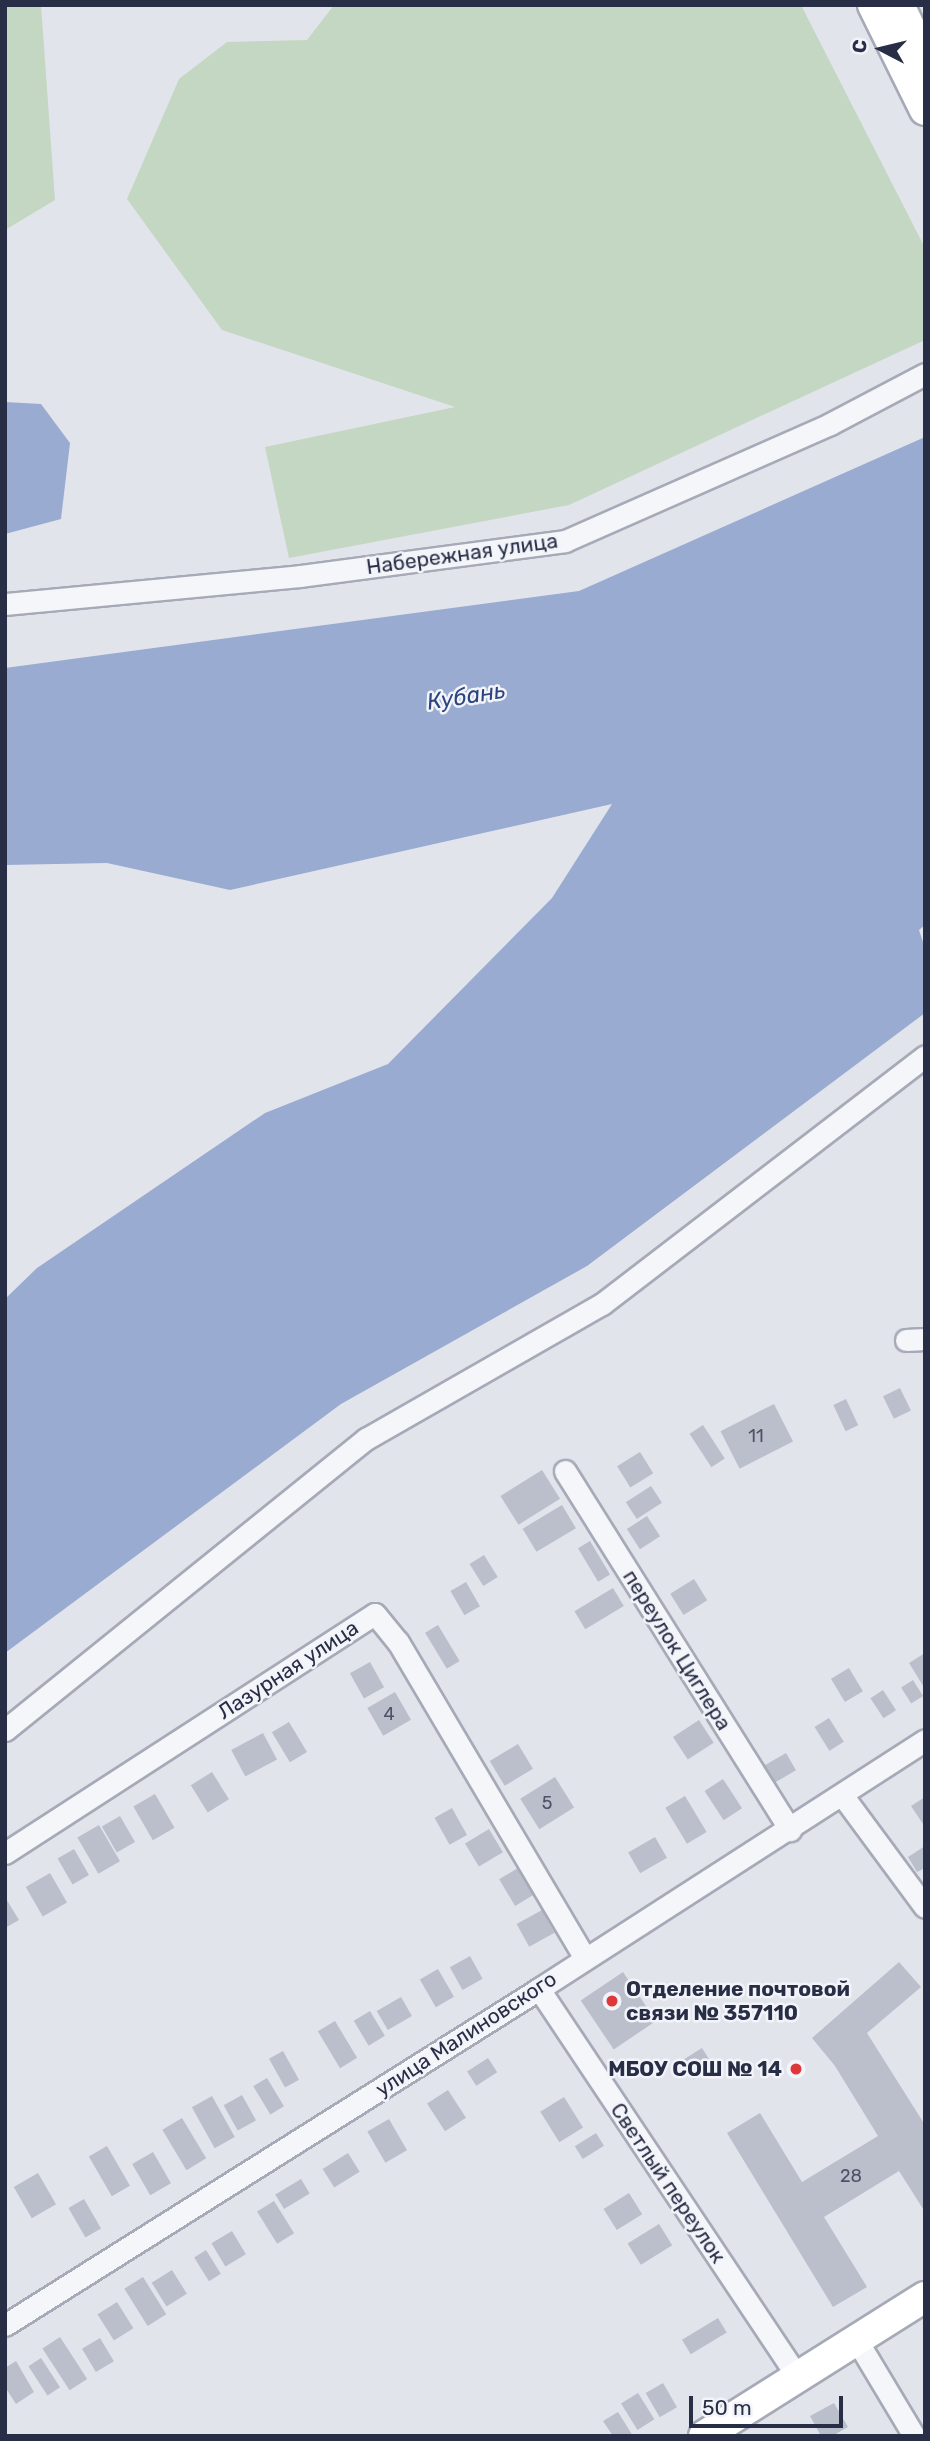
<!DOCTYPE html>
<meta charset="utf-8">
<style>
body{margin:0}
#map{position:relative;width:930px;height:2441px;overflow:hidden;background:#e2e4ec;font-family:Rubik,sans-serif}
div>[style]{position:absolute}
.green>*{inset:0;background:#c4d7c2}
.water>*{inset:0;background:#99abd0}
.building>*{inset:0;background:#bbbfcc;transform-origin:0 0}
.roads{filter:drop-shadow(2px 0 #a6aab7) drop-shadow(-2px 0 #a6aab7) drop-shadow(0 2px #a6aab7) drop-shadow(0 -2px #a6aab7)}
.street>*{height:21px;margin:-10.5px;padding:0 10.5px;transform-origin:10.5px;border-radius:10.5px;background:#f5f6f9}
.secondary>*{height:30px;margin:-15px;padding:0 15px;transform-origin:15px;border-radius:15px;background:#fff}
.dots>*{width:19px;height:19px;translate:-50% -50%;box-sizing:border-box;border:4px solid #f2f4f9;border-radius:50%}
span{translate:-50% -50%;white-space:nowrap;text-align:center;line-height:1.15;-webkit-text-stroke:5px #f2f4f9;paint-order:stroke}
.number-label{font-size:18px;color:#4d5268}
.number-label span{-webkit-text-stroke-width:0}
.street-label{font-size:21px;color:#282e46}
.poi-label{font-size:21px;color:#282e46;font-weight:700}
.left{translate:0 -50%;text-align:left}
.right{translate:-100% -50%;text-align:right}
.water-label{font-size:23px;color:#2c457f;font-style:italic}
.frame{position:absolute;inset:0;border:7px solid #282e46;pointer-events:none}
.north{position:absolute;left:846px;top:14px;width:70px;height:70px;-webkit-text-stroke:5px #f2f4f9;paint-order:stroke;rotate:277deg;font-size:19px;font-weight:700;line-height:28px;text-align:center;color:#282e46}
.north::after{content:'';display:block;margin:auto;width:24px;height:32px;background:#282e46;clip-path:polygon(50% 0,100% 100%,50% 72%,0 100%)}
.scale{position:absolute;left:689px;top:2396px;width:154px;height:32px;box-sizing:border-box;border:4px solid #282e46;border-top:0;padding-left:9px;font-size:21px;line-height:24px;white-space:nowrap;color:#282e46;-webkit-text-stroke:5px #f2f4f9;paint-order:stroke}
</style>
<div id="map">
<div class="green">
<div style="clip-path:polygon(5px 5px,41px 5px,55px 200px,5px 230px)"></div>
<div style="clip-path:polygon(334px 5px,801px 5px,925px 248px,925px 340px,569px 505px,289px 558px,265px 447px,455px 407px,222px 330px,127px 199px,179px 79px,227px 42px,307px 40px)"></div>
</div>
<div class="water">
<div style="clip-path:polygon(5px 402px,41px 404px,70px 443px,61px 519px,5px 534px)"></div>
<div style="clip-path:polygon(925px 437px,925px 925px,919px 930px,925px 948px,925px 1013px,587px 1266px,341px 1404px,5px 1653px,5px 1299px,37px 1268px,265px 1113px,388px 1064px,552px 898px,612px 804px,230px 890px,107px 863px,5px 865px,5px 668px,579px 591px)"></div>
</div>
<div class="building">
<div style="left:900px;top:1388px;width:25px;height:19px;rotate:64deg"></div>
<div style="left:846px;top:1399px;width:29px;height:14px;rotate:65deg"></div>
<div style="left:774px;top:1404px;width:42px;height:60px;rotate:63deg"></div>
<div style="left:703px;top:1425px;width:40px;height:16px;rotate:57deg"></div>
<div style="left:640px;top:1452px;width:25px;height:27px;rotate:58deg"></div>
<div style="left:542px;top:1470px;width:34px;height:49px;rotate:58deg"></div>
<div style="left:651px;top:1486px;width:20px;height:30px;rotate:57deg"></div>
<div style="left:562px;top:1505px;width:27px;height:46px;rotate:59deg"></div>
<div style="left:647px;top:1516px;width:24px;height:24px;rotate:57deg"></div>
<div style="left:590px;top:1541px;width:39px;height:14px;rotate:59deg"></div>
<div style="left:484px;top:1555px;width:26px;height:17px;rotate:58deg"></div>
<div style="left:694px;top:1579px;width:25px;height:28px;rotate:58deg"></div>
<div style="left:466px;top:1582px;width:28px;height:18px;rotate:60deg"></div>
<div style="left:613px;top:1588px;width:21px;height:45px;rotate:59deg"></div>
<div style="left:438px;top:1625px;width:42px;height:15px;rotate:59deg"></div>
<div style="clip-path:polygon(925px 1653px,925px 1689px,909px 1663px)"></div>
<div style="left:370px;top:1662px;width:29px;height:23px;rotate:61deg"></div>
<div style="left:849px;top:1668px;width:27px;height:21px;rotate:59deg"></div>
<div style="left:913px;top:1680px;width:19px;height:14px;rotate:58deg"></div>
<div style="left:883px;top:1690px;width:24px;height:15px;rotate:57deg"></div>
<div style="left:395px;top:1692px;width:32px;height:32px;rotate:60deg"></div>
<div style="left:829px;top:1718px;width:28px;height:17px;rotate:58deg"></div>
<div style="left:699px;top:1720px;width:27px;height:31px;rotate:57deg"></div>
<div style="left:289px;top:1722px;width:35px;height:20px;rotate:59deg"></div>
<div style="left:263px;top:1733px;width:30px;height:36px;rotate:62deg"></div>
<div style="left:518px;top:1744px;width:29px;height:33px;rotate:59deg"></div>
<div style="left:786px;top:1753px;width:20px;height:25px;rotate:60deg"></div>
<div style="left:212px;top:1772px;width:32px;height:25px;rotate:58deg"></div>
<div style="left:555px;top:1777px;width:36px;height:41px;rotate:58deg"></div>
<div style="left:723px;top:1779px;width:35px;height:22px;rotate:57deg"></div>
<div style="left:155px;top:1794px;width:39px;height:25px;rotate:60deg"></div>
<div style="left:685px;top:1796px;width:42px;height:23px;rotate:59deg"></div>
<div style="clip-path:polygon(925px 1797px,925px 1827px,911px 1806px)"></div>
<div style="left:452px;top:1808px;width:31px;height:20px;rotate:61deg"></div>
<div style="left:120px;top:1816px;width:30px;height:21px;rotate:60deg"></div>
<div style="left:99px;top:1825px;width:42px;height:25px;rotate:60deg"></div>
<div style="left:489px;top:1829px;width:27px;height:28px;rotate:59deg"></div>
<div style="left:655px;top:1837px;width:24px;height:31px;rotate:60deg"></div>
<div style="clip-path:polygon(925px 1846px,925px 1868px,917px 1872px,908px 1857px)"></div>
<div style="left:74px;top:1849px;width:30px;height:19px;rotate:60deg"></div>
<div style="left:518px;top:1868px;width:31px;height:22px;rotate:59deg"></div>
<div style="left:50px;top:1873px;width:34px;height:28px;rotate:60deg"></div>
<div style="clip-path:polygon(5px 1897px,19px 1920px,5px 1928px)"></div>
<div style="left:542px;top:1910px;width:26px;height:29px;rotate:61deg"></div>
<div style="left:470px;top:1956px;width:26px;height:23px;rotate:61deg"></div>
<div style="clip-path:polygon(899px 1962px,921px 1987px,867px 2033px,925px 2125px,925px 2212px,899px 2171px,824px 2217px,867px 2287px,833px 2307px,727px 2133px,760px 2113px,802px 2182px,878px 2136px,835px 2066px,812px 2038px)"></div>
<div style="left:438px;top:1969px;width:32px;height:21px;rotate:60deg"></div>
<div style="left:623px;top:1972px;width:59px;height:51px;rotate:56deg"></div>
<div style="left:401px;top:1997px;width:22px;height:28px;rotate:60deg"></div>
<div style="left:370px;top:2011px;width:29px;height:19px;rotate:59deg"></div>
<div style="left:335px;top:2021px;width:43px;height:20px;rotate:59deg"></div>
<div style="left:702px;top:2048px;width:22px;height:24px;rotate:58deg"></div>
<div style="left:283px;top:2051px;width:33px;height:16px;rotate:61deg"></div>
<div style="left:488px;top:2058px;width:17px;height:25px;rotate:57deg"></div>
<div style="left:267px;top:2078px;width:33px;height:16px;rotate:59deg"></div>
<div style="left:448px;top:2090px;width:33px;height:25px;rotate:57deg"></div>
<div style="left:242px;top:2095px;width:29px;height:21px;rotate:61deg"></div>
<div style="left:212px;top:2096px;width:47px;height:23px;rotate:61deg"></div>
<div style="left:564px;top:2097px;width:36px;height:28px;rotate:58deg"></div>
<div style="left:182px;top:2118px;width:47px;height:23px;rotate:59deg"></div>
<div style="left:389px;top:2119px;width:36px;height:25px;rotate:60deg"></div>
<div style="left:596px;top:2133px;width:15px;height:25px;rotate:58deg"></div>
<div style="left:107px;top:2146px;width:46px;height:21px;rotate:60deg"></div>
<div style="left:153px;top:2152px;width:36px;height:24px;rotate:60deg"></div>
<div style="left:348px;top:2153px;width:22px;height:30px;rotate:58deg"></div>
<div style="left:38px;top:2173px;width:36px;height:28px;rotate:60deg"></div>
<div style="left:301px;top:2179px;width:17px;height:30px;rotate:59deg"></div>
<div style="left:629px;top:2193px;width:25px;height:30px;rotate:58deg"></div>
<div style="left:84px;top:2199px;width:34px;height:18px;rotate:60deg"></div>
<div style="left:274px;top:2201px;width:38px;height:20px;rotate:58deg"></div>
<div style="left:659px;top:2224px;width:25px;height:37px;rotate:58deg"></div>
<div style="left:232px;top:2231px;width:27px;height:24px;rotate:59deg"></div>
<div style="left:206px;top:2250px;width:28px;height:14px;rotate:58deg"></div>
<div style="left:172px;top:2270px;width:28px;height:24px;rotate:58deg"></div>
<div style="left:143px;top:2277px;width:44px;height:22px;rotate:58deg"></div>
<div style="left:117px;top:2302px;width:31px;height:23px;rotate:58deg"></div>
<div style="left:718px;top:2318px;width:17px;height:42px;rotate:59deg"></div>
<div style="left:60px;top:2337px;width:50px;height:21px;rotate:57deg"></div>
<div style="left:100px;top:2338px;width:27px;height:21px;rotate:59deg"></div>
<div style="left:41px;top:2358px;width:35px;height:15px;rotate:57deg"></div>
<div style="clip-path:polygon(16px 2361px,34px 2392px,16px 2404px,5px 2387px,5px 2368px)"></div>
<div style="left:663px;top:2383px;width:28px;height:20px;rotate:60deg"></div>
<div style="left:638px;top:2393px;width:31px;height:20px;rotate:58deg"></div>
<div style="clip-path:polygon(834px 2403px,848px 2427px,832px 2436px,821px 2436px,810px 2416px)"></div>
<div style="clip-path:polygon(618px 2412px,633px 2436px,613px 2436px,603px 2421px)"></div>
</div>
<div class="roads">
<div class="street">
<div style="left:5px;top:604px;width:296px;rotate:-5.4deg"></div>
<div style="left:300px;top:576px;width:267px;rotate:-7.5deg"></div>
<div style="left:565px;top:541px;width:290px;rotate:-23.8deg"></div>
<div style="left:830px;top:424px;width:107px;rotate:-27.8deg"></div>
<div style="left:906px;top:1340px;width:19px;rotate:-3deg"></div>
<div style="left:565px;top:1471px;width:424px;rotate:57.9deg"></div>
<div style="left:5px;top:1730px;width:464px;rotate:-38.9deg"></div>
<div style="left:366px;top:1439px;width:272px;rotate:-29.8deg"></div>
<div style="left:602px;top:1304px;width:407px;rotate:-37.5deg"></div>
<div style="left:842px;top:1795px;width:139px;rotate:53.5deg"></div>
<div style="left:5px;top:1853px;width:440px;rotate:-32.9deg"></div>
<div style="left:375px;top:1614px;width:36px;rotate:51deg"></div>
<div style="left:398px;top:1642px;width:366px;rotate:59.4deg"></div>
<div style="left:539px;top:1989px;width:465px;rotate:56.3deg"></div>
<div style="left:5px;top:2325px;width:631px;rotate:-32.18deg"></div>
<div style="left:539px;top:1989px;width:459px;rotate:-32.8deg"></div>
<div style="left:856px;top:2339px;width:113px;rotate:59.1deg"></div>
</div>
<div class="secondary">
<div style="left:873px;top:5px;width:117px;rotate:63.7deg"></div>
<div style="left:899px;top:5px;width:60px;rotate:64.3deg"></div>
<div style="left:704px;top:2436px;width:261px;rotate:-32.2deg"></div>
</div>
</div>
<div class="dots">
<div style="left:612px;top:2001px;background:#de393a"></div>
<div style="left:796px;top:2069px;background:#de393a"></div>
</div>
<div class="number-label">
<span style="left:756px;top:1436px">11</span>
<span style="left:389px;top:1714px">4</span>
<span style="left:547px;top:1803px">5</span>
<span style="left:851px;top:2176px">28</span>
</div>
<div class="street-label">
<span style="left:462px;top:554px;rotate:-8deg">Набережная улица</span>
<span style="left:677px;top:1650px;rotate:58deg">переулок Циглера</span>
<span style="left:288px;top:1670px;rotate:-33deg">Лазурная улица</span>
<span style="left:466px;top:2034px;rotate:-33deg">улица Малиновского</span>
<span style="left:668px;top:2183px;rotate:56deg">Светлый переулок</span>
</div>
<div class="poi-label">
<span class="left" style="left:626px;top:2001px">Отделение почтовой<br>связи № 357110</span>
<span class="right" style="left:782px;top:2069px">МБОУ СОШ № 14</span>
</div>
<div class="water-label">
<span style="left:466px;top:696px;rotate:-9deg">Кубань</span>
</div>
<div class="frame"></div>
<div class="north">С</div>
<div class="scale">50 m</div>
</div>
